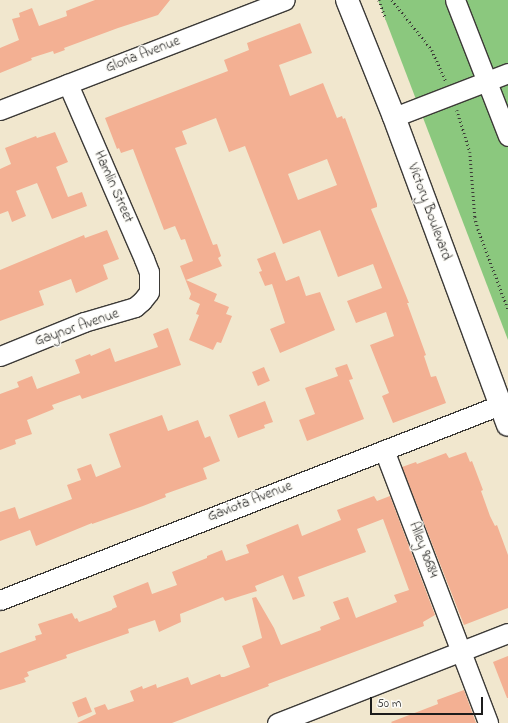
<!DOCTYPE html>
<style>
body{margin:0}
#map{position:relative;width:508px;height:723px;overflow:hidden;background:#f1e7ce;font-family:"Indie Flower",sans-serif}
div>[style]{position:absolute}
.green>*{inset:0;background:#8bc87e}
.building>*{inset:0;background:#f3b093;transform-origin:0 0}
.path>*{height:2.5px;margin-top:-1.25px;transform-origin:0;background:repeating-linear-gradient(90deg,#3c3a37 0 1px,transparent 0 4px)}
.roads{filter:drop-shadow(1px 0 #3c3a37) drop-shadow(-1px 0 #3c3a37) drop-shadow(0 1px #3c3a37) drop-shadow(0 -1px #3c3a37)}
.minor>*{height:19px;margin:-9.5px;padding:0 9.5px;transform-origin:9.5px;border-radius:9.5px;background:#fff}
.major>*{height:22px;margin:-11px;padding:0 11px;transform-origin:11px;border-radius:11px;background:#fff}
span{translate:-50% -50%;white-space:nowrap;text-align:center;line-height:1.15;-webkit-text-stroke:3px #fdfcf7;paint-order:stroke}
.street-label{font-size:14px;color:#1c1c1c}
.scale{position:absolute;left:370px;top:697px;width:113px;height:18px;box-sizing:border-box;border:2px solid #1c1c1c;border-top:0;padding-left:5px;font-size:12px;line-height:14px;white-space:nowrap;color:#1c1c1c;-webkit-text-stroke:3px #fdfcf7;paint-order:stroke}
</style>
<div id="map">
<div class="green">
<div style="clip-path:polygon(378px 0,508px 0,508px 340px)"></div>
</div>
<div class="building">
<div style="clip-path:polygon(95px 0,170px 0,158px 15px,118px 28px,64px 48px,65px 50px,54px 54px,53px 51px,31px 58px,32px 60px,0 73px,0 48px,19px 40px,12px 19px,20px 17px,19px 13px,32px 8px,39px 26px,67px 16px,66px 11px)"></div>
<div style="clip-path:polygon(evenodd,300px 23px,312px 53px,279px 65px,290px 96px,323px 83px,337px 118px,342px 116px,343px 119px,345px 118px,377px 204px,377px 207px,371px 209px,409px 303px,407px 303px,426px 355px,424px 356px,431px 377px,436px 376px,446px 403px,393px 423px,382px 396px,389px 393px,370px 345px,394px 336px,386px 312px,356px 323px,347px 301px,382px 288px,373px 264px,338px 277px,320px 230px,283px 244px,245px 146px,229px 152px,216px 118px,182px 131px,187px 144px,175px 148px,213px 245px,217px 244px,221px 256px,218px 258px,222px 266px,186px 280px,217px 294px,214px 301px,229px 307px,226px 314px,232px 316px,221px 343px,217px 342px,213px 350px,189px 340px,199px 315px,196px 314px,200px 304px,189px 299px,191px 294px,180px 266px,193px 261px,185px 239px,181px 240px,175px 226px,164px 230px,133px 149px,121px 153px,119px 148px,117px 149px,105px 118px,228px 71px,224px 60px,249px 50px,247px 43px,300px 23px,327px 159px,337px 185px,298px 200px,288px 174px,327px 159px)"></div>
<div style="clip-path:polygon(55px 132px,68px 162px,56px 167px,68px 197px,82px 192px,87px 206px,52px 219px,37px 183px,16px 191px,26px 216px,12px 222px,8px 211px,0 214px,0 169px,11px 164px,5px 148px,36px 136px,37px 138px)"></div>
<div style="clip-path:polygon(107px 230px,119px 259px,103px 265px,108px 279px,76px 293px,71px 279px,39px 291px,44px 305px,0 321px,0 270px,84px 235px,85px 238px)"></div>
<div style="clip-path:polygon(275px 252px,286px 281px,299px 276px,306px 296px,320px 292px,335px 330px,280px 353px,270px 329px,285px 323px,272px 284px,265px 286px,259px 272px,262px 271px,257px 259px)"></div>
<div style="clip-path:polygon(168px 328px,181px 365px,82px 399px,80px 395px,52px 405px,54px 409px,27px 420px,32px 434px,15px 440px,16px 444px,0 450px,0 394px,19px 387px,17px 382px,32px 376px,37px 389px,80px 373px,75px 360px,90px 354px,91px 356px,110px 348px,115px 362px,158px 347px,153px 334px)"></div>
<div style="clip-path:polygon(347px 364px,353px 379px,349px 380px,364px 419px,307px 441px,299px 420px,315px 414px,305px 388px,338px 376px,335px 368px)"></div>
<div style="left:264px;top:367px;width:15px;height:13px;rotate:67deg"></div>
<div style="clip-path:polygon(265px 401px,273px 422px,264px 425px,265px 428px,238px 438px,229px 415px)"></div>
<div style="clip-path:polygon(162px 415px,168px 431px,198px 420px,205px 438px,210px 436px,220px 461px,203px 468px,207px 479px,165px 494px,166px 497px,143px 506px,92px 524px,92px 523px,36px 546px,30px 530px,0 541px,0 512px,15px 507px,19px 519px,72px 499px,67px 485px,81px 480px,77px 469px,91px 464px,96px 477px,121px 467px,109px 434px)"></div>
<div style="clip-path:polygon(466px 452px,470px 462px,472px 461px,483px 490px,481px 491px,490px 516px,495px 526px,497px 525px,508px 555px,508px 608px,464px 625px,402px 467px,416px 462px,417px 464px,446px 453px,449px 458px)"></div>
<div style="clip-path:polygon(374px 496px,377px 501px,390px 496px,435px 615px,423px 622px,424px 626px,268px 684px,269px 686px,172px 723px,77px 723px,96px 714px,94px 708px,105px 704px,108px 710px,134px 701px,130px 691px,142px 686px,143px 689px,156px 684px,157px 688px,188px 677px,191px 685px,220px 674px,221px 677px,224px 677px,250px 667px,242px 646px,262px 638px,252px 598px,256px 597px,274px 628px,281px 645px,321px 630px,320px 627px,340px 619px,333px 602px,348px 597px,356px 618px,397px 602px,394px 595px,409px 590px,383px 519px,357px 529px,366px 552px,298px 577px,305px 596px,293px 600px,283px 575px,255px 586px,257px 591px,225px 601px,223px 597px,180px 614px,181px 622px,159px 632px,155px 620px,128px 629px,129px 633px,66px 655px,67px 658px,27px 672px,29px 676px,24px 678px,26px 682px,0 690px,0 653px,36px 640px,35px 636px,42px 634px,38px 624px,72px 613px,75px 619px,77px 618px,79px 622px,112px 610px,112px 609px,117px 607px,113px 596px,148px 582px,152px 594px,177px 585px,172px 572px,207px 558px,207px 556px,222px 550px,226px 561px,249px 553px,246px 545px,298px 524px,302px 536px,341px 520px,337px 510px)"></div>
<div style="clip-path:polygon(508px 656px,508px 698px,507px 698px,493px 662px)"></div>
<div style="clip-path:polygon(464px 690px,476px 723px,392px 723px,391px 722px,438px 704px,437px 700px)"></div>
<div style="left:86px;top:697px;width:16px;height:15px;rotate:68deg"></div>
</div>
<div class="path">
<div style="left:379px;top:0;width:20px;rotate:70deg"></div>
<div style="left:392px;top:0;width:64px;rotate:51.3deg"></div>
<div style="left:432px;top:50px;width:34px;rotate:66deg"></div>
<div style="left:457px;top:110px;width:44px;rotate:72.8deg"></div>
<div style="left:470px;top:152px;width:65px;rotate:85.6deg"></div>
<div style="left:475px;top:217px;width:12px;rotate:76deg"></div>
<div style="left:478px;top:229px;width:85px;rotate:69.4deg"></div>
</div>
<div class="roads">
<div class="minor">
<div style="left:455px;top:0;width:146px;rotate:68.7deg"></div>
<div style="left:0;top:110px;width:305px;rotate:-21.1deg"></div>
<div style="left:394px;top:117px;width:122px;rotate:-21.1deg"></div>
<div style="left:0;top:356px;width:91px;rotate:-22deg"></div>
<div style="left:84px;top:322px;width:53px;rotate:-16.4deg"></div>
<div style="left:135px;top:307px;width:9px;rotate:-41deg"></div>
<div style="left:142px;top:301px;width:11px;rotate:-52deg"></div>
<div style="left:149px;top:292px;width:20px;rotate:-90deg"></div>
<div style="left:149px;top:272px;width:14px;rotate:-111deg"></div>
<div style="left:144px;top:259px;width:191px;rotate:-113.5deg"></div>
<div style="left:384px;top:450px;width:292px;rotate:69.1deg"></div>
<div style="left:0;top:600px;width:537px;rotate:-21.31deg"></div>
<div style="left:277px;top:723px;width:248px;rotate:-21.3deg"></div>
</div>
<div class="major">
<div style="left:347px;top:0;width:126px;rotate:68.1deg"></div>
<div style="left:394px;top:117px;width:328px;rotate:69.7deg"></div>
</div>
</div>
<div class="street-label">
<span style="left:143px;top:55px;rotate:-21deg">Gloria Avenue</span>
<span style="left:113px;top:187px;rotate:66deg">Hamlin Street</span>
<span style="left:429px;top:212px;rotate:70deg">Victory Boulevard</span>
<span style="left:77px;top:328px;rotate:-19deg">Gaynor Avenue</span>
<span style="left:250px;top:502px;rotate:-21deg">Gaviota Avenue</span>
<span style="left:423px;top:550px;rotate:69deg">Alley 90684</span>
</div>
<div class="scale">50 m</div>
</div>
